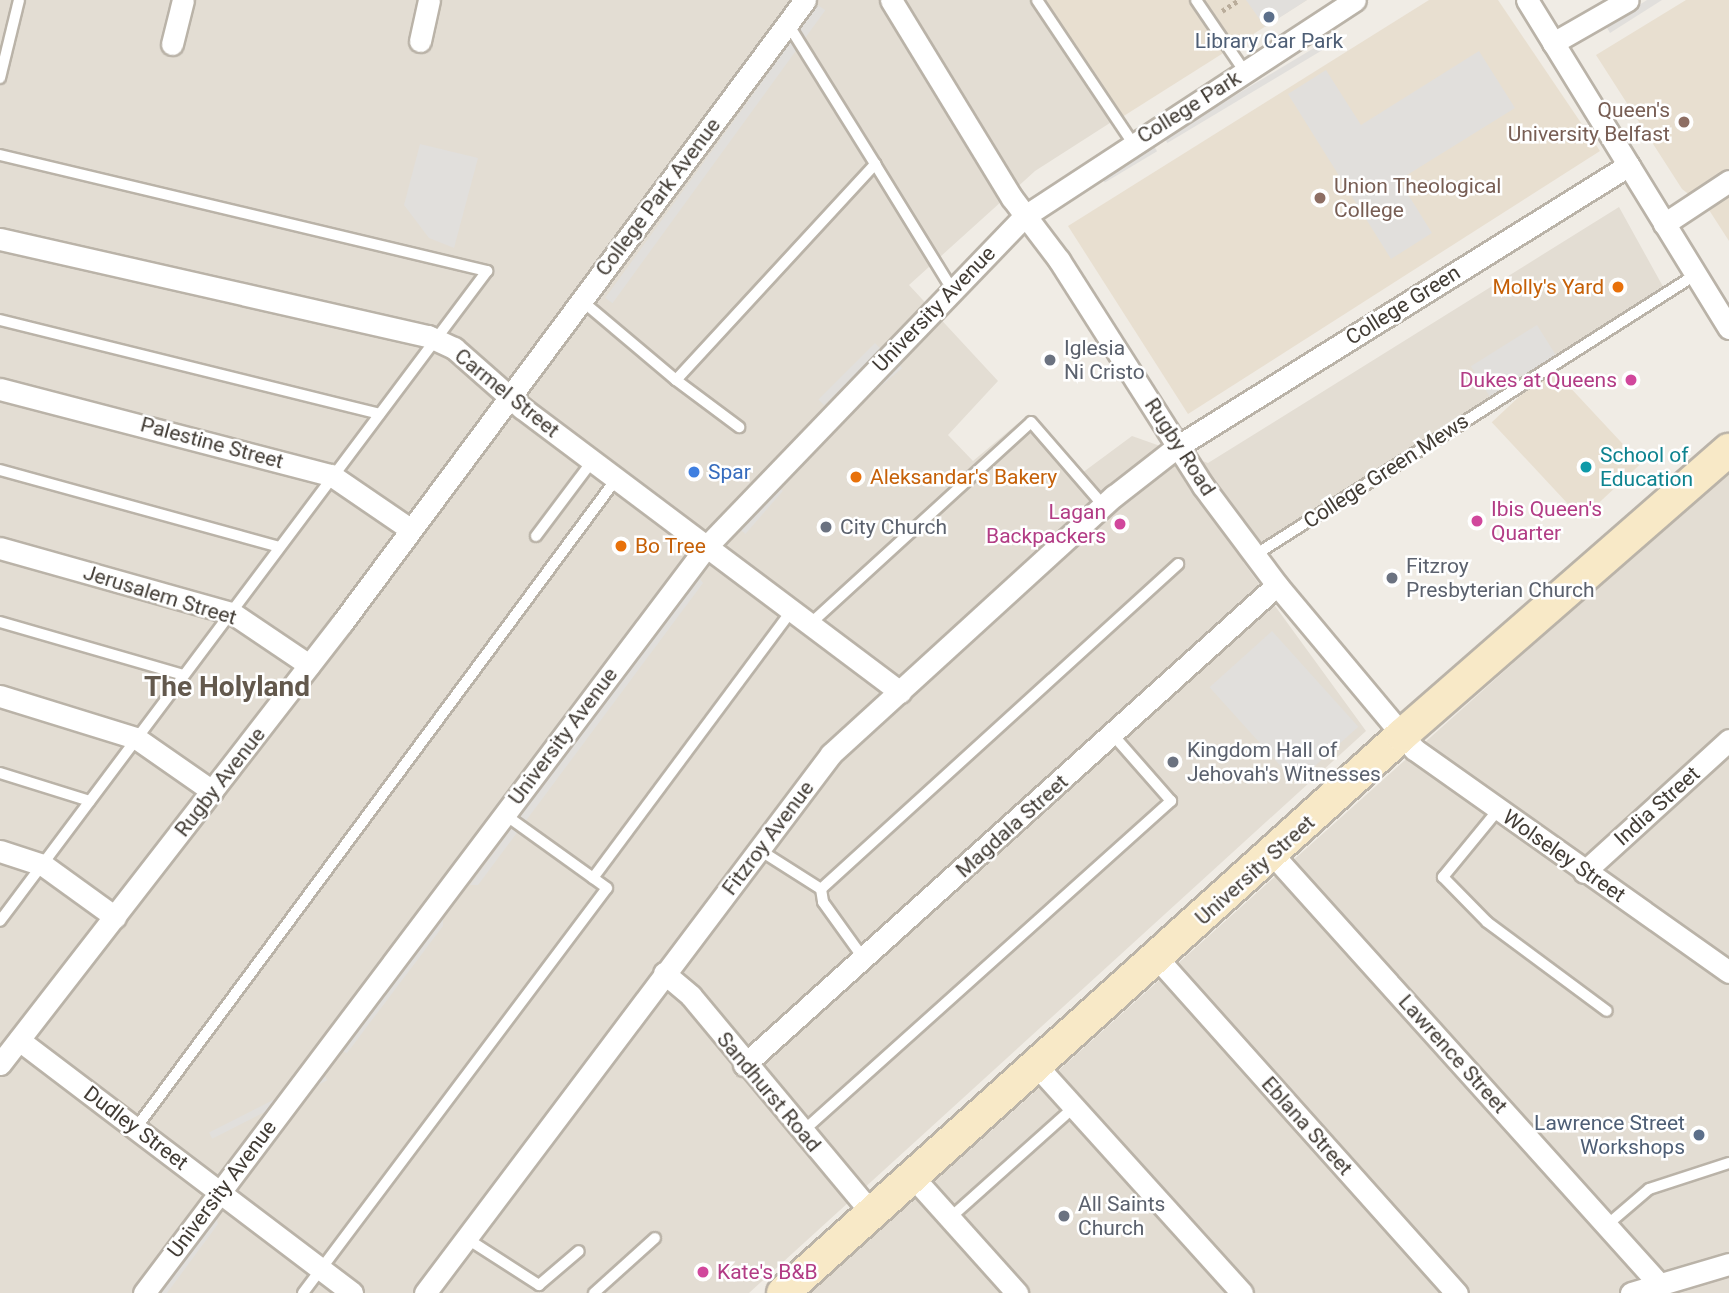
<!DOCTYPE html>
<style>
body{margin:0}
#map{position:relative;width:1729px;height:1293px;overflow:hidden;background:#f0ece5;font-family:Roboto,sans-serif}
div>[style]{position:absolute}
.residential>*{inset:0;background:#e3ddd3}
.education>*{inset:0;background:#e8dfd0;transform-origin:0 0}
.parking>*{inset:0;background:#e1dfdc;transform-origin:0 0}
.path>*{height:4.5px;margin-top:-2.25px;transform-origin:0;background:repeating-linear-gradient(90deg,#baad9b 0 3.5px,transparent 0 7px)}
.roads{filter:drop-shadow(2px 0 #bab3a8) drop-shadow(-2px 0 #bab3a8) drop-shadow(0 2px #bab3a8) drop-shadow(0 -2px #bab3a8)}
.lane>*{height:10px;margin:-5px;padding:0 5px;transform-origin:5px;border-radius:5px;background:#fff}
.street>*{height:21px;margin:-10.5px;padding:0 10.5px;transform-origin:10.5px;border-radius:10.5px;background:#fff}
.secondary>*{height:32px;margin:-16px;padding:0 16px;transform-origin:16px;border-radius:16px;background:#f8e9c7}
.dots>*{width:19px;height:19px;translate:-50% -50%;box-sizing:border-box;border:4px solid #fff;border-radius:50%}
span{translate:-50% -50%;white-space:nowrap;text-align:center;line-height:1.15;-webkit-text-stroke:5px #fff;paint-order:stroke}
.service-label{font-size:21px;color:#4e5e75}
.right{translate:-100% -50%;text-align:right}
.street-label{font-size:21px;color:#423c35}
.education-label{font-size:21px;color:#785e54}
.left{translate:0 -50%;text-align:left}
.food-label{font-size:21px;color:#c56008}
.worship-label{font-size:21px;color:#5b616d}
.hotel-label{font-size:21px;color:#b23c85}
.culture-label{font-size:21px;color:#0d838f}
.shop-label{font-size:21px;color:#366cbe}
.district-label{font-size:28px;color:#63594d;font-weight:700}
</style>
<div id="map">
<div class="residential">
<div style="clip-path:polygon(0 0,1032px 0,1113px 121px,1035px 171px,909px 285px,998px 381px,948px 435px,973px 461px,1029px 414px,1078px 476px,1132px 436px,1208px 463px,1619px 207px,1666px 292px,1243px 562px,1366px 731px,749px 1293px,0 1293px)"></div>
<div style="clip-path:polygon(1729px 470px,1729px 1293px,810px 1293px)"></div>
</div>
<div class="education">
<div style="clip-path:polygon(1032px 0,1307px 0,1119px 119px)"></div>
<div style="clip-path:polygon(1429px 0,1498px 0,1600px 151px,1188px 414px,1068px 226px)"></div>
<div style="clip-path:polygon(1686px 0,1729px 0,1729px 241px,1709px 210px,1682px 189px,1596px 55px)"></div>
<div style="left:1551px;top:367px;width:132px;height:81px;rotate:47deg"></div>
</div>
<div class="parking">
<div style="clip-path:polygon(1246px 0,1307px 0,1265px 27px)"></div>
<div style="clip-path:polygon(1647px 0,1662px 0,1610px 33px,1606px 26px)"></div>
<div style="left:818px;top:5px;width:9px;height:362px;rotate:36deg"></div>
<div style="left:1334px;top:36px;width:6px;height:198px;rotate:59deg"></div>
<div style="clip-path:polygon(1479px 51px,1515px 108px,1399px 180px,1432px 233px,1391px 259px,1288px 94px,1326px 70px,1361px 125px)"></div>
<div style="clip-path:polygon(420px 144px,478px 158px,454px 248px,429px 238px,404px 205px)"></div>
<div style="left:1154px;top:146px;width:6px;height:61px;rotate:59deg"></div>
<div style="left:1537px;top:325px;width:36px;height:78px;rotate:58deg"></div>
<div style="left:875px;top:343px;width:8px;height:80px;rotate:45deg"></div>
<div style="left:897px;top:362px;width:8px;height:81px;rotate:50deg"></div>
<div style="left:776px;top:485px;width:9px;height:57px;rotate:41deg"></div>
<div style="clip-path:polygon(698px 576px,703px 583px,478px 885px,470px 885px)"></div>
<div style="left:1272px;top:631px;width:129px;height:84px;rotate:48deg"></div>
<div style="clip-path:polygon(443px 917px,443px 926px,347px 1053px,340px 1051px)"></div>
<div style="left:324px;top:1074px;width:7px;height:129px;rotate:63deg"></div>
<div style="clip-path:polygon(216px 1218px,218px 1224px,167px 1293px,160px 1293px)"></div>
</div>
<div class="path">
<div style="left:1222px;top:11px;width:20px;rotate:-33deg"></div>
</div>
<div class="roads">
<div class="lane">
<div style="left:1037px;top:0;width:171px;rotate:56.2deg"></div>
<div style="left:1196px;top:0;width:87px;rotate:55.8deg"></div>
<div style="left:788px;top:24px;width:165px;rotate:58.1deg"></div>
<div style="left:0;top:78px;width:80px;rotate:-76.3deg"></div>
<div style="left:0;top:155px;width:501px;rotate:13.4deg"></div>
<div style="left:487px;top:271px;width:812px;rotate:126.84deg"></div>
<div style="left:581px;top:300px;width:124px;rotate:40.1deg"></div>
<div style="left:676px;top:380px;width:294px;rotate:-47.3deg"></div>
<div style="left:875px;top:164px;width:147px;rotate:58.4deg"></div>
<div style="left:0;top:320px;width:391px;rotate:13.9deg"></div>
<div style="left:676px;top:380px;width:79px;rotate:36.7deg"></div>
<div style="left:0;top:470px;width:289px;rotate:15.4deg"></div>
<div style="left:536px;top:536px;width:95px;rotate:-53.1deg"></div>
<div style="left:1255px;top:555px;width:522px;rotate:-32.47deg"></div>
<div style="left:0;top:622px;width:191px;rotate:16.1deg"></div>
<div style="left:810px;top:624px;width:299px;rotate:-42.4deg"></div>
<div style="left:1031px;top:422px;width:110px;rotate:49.1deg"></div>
<div style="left:0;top:773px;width:94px;rotate:17.3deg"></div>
<div style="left:1498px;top:810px;width:87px;rotate:129.4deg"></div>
<div style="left:1443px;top:877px;width:63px;rotate:45.6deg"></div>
<div style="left:1487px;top:922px;width:149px;rotate:36.6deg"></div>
<div style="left:758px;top:849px;width:75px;rotate:32.4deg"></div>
<div style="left:821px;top:889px;width:13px;rotate:81deg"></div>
<div style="left:823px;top:902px;width:70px;rotate:54.3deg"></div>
<div style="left:593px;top:878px;width:332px;rotate:-53.4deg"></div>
<div style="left:821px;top:889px;width:483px;rotate:-42.3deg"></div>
<div style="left:136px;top:1128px;width:809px;rotate:-53.5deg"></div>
<div style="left:802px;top:1132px;width:496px;rotate:-41.9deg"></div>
<div style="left:1171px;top:801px;width:88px;rotate:-131.3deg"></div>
<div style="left:950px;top:1218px;width:166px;rotate:-41.8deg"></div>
<div style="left:1607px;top:1225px;width:55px;rotate:-40.6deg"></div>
<div style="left:1649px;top:1189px;width:84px;rotate:-18deg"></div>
<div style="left:466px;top:1238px;width:87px;rotate:32.8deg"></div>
<div style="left:539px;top:1285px;width:52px;rotate:-40.4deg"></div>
<div style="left:303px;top:1293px;width:506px;rotate:-53.11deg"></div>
<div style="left:607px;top:888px;width:127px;rotate:-144.3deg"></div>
<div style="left:594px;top:1293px;width:82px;rotate:-42deg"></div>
</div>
<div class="street">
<div style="left:891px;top:0;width:232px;rotate:58.6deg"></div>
<div style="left:1012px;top:198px;width:78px;rotate:52.8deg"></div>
<div style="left:1059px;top:260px;width:268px;rotate:57.5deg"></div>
<div style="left:1203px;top:486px;width:124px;rotate:53.2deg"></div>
<div style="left:1277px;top:585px;width:214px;rotate:50.1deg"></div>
<div style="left:1414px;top:749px;width:386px;rotate:35.3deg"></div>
<div style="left:1527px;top:0;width:385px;rotate:58.4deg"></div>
<div style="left:420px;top:41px;width:42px;rotate:-77.6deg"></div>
<div style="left:1553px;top:43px;width:86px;rotate:-29.8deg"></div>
<div style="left:172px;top:44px;width:45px;rotate:-76deg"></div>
<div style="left:1664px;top:224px;width:78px;rotate:-33.5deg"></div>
<div style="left:0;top:239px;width:439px;rotate:12.8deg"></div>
<div style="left:428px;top:336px;width:29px;rotate:25deg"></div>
<div style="left:454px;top:348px;width:91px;rotate:41.4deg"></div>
<div style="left:522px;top:408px;width:473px;rotate:36.9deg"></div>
<div style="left:0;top:389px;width:342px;rotate:14.6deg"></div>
<div style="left:331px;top:475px;width:96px;rotate:34.4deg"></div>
<div style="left:0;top:548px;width:241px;rotate:15.7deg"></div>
<div style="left:232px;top:613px;width:93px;rotate:34deg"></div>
<div style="left:0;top:696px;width:142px;rotate:17.2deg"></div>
<div style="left:136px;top:738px;width:93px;rotate:34.9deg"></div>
<div style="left:0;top:851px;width:45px;rotate:18deg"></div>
<div style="left:43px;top:865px;width:89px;rotate:35.8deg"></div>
<div style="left:1273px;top:855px;width:579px;rotate:48.01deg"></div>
<div style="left:1584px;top:872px;width:196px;rotate:-42.3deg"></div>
<div style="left:1157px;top:958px;width:450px;rotate:48.2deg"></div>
<div style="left:664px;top:973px;width:35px;rotate:40deg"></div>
<div style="left:691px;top:996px;width:283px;rotate:50.2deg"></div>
<div style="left:19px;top:1040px;width:418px;rotate:37.2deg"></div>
<div style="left:0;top:1064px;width:558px;rotate:-52.21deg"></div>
<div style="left:342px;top:623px;width:776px;rotate:-53.38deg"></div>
<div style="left:744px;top:1065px;width:717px;rotate:-42.01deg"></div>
<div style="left:1036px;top:1065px;width:307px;rotate:47.9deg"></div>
<div style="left:913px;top:1177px;width:156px;rotate:48.1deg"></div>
<div style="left:144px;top:1293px;width:935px;rotate:-53deg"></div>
<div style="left:707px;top:546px;width:458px;rotate:-46.1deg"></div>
<div style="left:1025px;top:216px;width:394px;rotate:-33.2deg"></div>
<div style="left:425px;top:1293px;width:675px;rotate:-53.01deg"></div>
<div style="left:831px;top:754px;width:383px;rotate:-42.4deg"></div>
<div style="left:1114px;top:496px;width:81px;rotate:-38deg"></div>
<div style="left:1178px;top:446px;width:531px;rotate:-31.93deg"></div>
<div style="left:1631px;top:1293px;width:102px;rotate:-16.5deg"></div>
</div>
<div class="secondary">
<div style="left:783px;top:1293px;width:833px;rotate:-42.03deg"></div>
<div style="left:1402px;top:735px;width:434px;rotate:-41.1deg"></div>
</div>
</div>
<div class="dots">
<div style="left:1269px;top:17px;background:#5c6f8a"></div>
<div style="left:1684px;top:122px;background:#8d6e63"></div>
<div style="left:1320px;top:198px;background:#8d6e63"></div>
<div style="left:1618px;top:287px;background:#e8710a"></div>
<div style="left:1050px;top:360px;background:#6b7280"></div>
<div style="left:1631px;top:380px;background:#d1479c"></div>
<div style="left:1586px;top:467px;background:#0f9aa8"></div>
<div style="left:694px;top:472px;background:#3f7fe0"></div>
<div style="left:856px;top:477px;background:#e8710a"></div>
<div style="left:1477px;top:521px;background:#d1479c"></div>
<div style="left:1120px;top:524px;background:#d1479c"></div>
<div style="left:826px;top:527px;background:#6b7280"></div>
<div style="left:621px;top:546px;background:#e8710a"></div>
<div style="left:1392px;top:578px;background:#6b7280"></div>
<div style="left:1173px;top:762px;background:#6b7280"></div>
<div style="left:1699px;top:1135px;background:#5c6f8a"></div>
<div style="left:1064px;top:1216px;background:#6b7280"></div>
<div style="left:703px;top:1272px;background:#d1479c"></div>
</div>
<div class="service-label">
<span style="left:1269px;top:41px">Library Car Park</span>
<span class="right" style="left:1685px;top:1135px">Lawrence Street<br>Workshops</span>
</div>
<div class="street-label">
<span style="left:1189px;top:107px;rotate:-32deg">College Park</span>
<span style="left:658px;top:197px;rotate:-53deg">College Park Avenue</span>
<span style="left:1403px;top:305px;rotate:-32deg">College Green</span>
<span style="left:934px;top:309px;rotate:-46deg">University Avenue</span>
<span style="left:507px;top:393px;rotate:39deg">Carmel Street</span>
<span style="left:212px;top:443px;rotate:15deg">Palestine Street</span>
<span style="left:1180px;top:447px;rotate:57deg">Rugby Road</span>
<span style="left:1386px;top:471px;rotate:-33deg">College Green Mews</span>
<span style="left:160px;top:595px;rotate:17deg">Jerusalem Street</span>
<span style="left:563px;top:736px;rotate:-53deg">University Avenue</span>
<span style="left:220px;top:782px;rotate:-52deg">Rugby Avenue</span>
<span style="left:1657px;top:806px;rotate:-42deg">India Street</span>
<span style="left:1012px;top:826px;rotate:-42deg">Magdala Street</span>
<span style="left:768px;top:838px;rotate:-53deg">Fitzroy Avenue</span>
<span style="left:1564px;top:856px;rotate:35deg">Wolseley Street</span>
<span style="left:1255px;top:870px;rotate:-42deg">University Street</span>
<span style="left:1453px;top:1054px;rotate:48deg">Lawrence Street</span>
<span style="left:769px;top:1092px;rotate:50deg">Sandhurst Road</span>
<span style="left:1307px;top:1126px;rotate:48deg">Eblana Street</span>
<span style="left:136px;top:1128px;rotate:37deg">Dudley Street</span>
<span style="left:222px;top:1189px;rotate:-53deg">University Avenue</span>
</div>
<div class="education-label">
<span class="right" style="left:1670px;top:122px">Queen's<br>University Belfast</span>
<span class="left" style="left:1334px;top:198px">Union Theological<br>College</span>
</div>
<div class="food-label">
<span class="right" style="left:1604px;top:287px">Molly's Yard</span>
<span class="left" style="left:870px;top:477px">Aleksandar's Bakery</span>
<span class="left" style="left:635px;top:546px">Bo Tree</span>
</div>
<div class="worship-label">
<span class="left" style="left:1064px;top:360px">Iglesia<br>Ni Cristo</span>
<span class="left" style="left:840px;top:527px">City Church</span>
<span class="left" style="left:1406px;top:578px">Fitzroy<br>Presbyterian Church</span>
<span class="left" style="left:1187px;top:762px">Kingdom Hall of<br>Jehovah's Witnesses</span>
<span class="left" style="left:1078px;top:1216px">All Saints<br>Church</span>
</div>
<div class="hotel-label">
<span class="right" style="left:1617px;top:380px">Dukes at Queens</span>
<span class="left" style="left:1491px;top:521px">Ibis Queen's<br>Quarter</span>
<span class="right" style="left:1106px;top:524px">Lagan<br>Backpackers</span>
<span class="left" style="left:717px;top:1272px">Kate's B&amp;B</span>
</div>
<div class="culture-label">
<span class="left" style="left:1600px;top:467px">School of<br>Education</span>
</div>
<div class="shop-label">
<span class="left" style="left:708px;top:472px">Spar</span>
</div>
<div class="district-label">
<span style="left:227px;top:687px">The Holyland</span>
</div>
</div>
